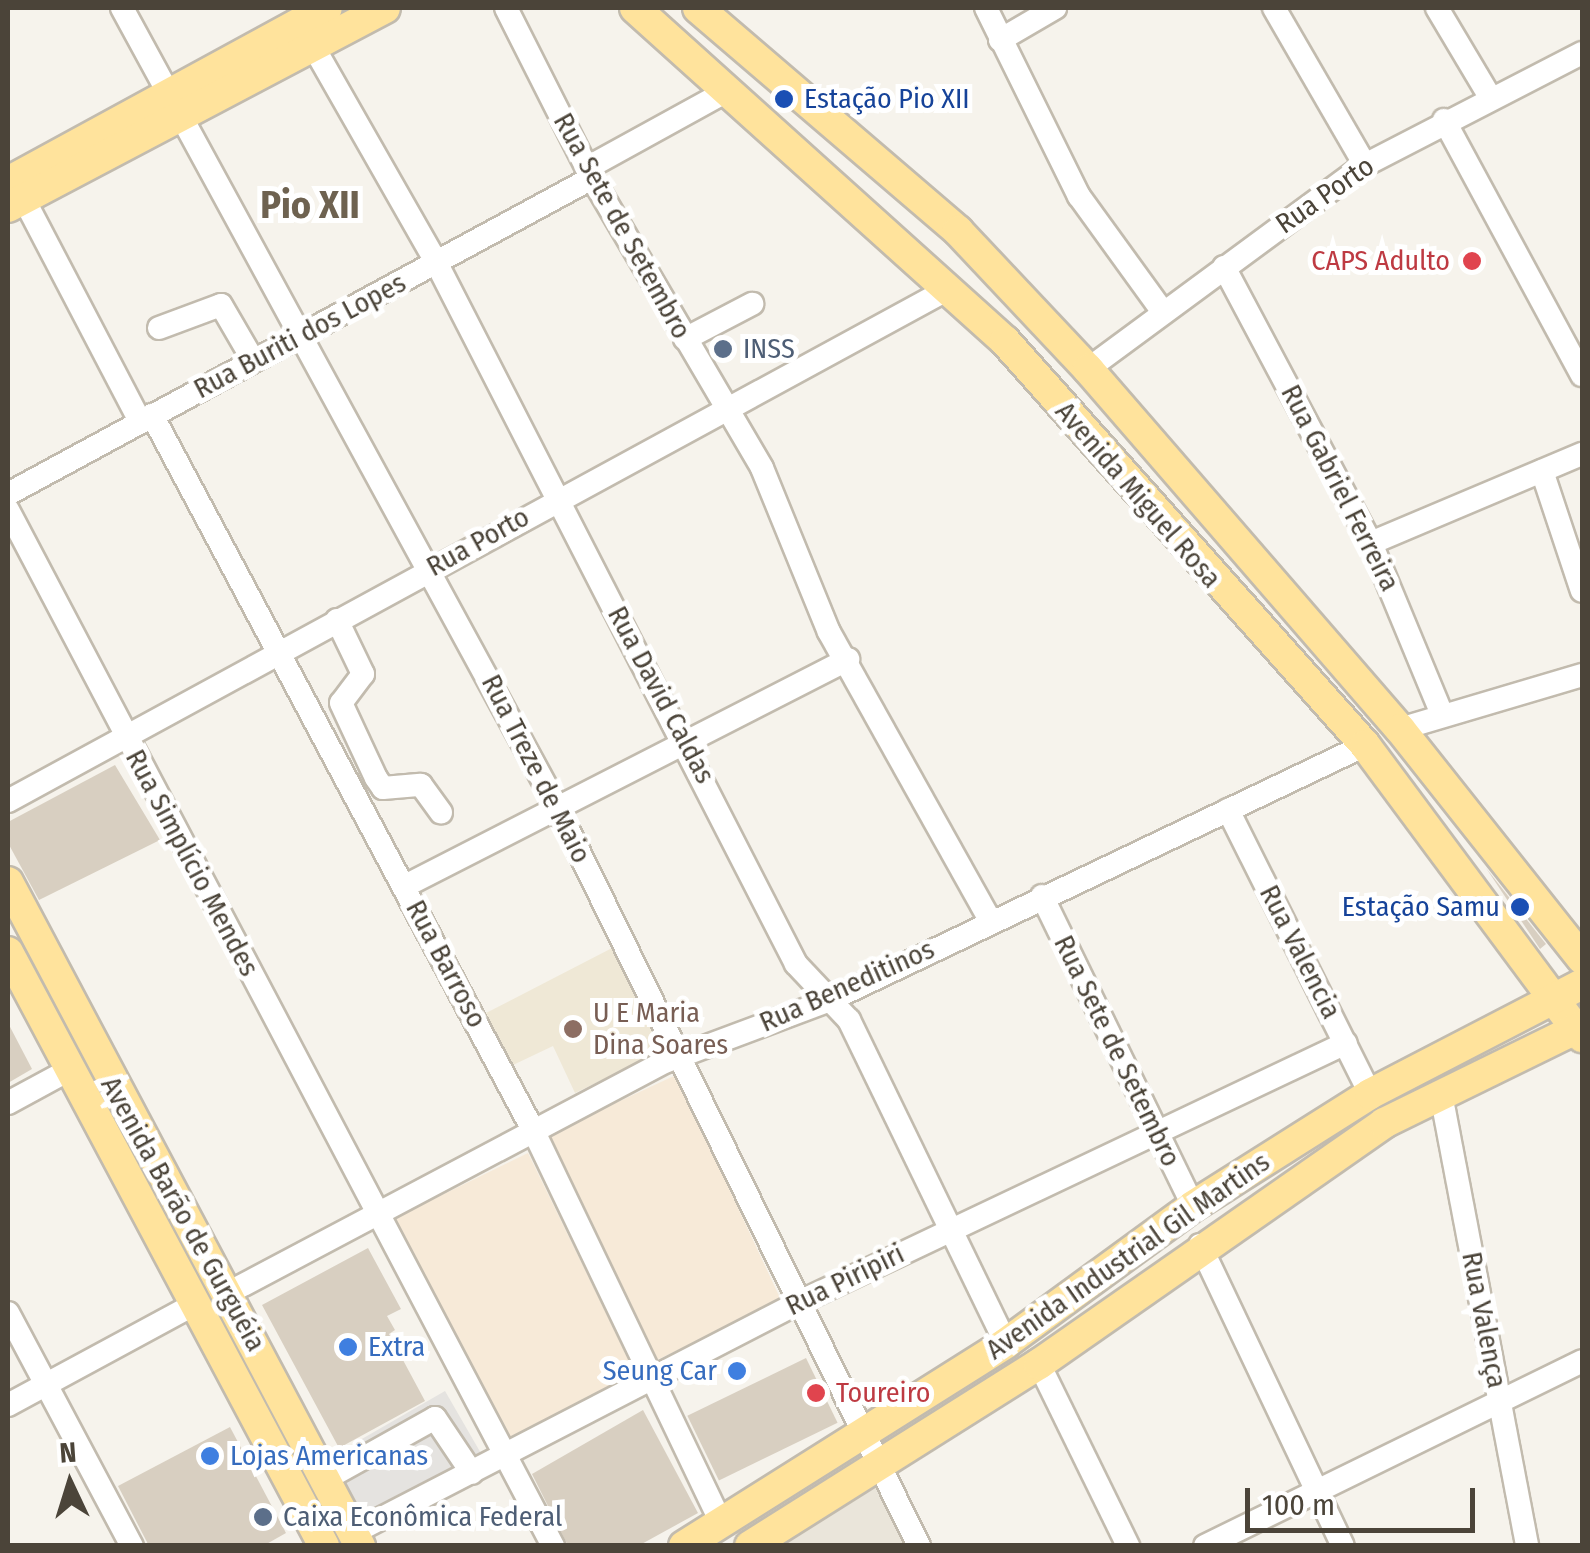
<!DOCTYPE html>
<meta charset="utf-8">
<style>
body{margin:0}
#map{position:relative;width:1590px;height:1553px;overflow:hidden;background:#f6f3ec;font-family:"Fira Sans Condensed",sans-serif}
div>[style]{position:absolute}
.residential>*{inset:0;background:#eae5da}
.commercial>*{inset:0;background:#f7ead8;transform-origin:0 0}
.education>*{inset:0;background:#efe8d6}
.parking>*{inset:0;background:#e5e3e0;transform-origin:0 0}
.building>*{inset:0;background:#d8cfc1;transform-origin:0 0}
.roads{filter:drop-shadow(2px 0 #c2bbae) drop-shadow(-2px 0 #c2bbae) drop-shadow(0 2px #c2bbae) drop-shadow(0 -2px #c2bbae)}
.minor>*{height:22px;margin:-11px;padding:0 11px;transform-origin:11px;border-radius:11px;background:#fff}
.major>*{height:30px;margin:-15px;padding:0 15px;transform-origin:15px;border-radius:15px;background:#ffe39c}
.dots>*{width:28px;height:28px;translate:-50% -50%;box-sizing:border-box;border:5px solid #fff;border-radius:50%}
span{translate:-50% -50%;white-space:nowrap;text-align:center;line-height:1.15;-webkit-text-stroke:10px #fff;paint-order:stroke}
.transit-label{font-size:28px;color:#164399}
.left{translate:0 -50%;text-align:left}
.right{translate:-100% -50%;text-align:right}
.street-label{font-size:28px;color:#4b4439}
.health-label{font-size:28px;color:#be3a42}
.service-label{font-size:28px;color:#4e5e75}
.education-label{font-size:28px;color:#785e54}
.shop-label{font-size:28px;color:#366cbe}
.district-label{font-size:38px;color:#6e6250;font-weight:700}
.frame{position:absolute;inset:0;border:10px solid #4b4439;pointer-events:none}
.north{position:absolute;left:20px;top:1433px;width:100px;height:100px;-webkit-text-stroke:8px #fff;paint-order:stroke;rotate:356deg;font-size:28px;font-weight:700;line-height:40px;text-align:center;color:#4b4439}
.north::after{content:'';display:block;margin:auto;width:35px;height:45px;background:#4b4439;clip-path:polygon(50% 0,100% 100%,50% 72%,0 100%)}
.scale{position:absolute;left:1245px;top:1488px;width:230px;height:45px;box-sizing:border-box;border:5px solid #4b4439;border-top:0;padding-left:12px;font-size:30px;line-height:35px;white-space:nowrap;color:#4b4439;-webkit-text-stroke:8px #fff;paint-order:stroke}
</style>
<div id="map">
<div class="residential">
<div style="clip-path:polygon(874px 1484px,904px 1545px,776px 1546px)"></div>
</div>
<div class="commercial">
<div style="left:676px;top:1075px;width:250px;height:147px;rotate:65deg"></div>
<div style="left:528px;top:1153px;width:249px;height:152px;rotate:64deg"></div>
</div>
<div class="education">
<div style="clip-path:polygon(614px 947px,662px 1051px,575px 1093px,553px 1046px,513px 1065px,486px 1013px)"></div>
</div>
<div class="parking">
<div style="left:445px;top:1391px;width:75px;height:135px;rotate:60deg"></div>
</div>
<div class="building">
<div style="clip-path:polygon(115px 765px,160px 840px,39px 900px,8px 843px,8px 822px)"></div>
<div style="clip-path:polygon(1486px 868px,1546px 944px,1540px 949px)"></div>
<div style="clip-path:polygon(8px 1023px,32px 1069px,8px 1083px)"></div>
<div style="clip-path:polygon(368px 1248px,401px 1309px,387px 1316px,395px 1330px,389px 1334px,425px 1401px,339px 1448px,262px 1305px)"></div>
<div style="left:806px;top:1358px;width:72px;height:132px;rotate:64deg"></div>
<div style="clip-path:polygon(643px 1410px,698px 1513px,638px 1546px,568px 1546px,532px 1474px)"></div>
<div style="clip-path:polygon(230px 1427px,286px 1533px,263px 1546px,149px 1546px,118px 1486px)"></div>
</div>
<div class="roads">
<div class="minor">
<div style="left:122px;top:8px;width:905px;rotate:61.42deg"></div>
<div style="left:555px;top:803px;width:827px;rotate:63.9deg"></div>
<div style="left:506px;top:8px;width:191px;rotate:63.2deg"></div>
<div style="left:592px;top:178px;width:336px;rotate:59.6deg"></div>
<div style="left:762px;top:468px;width:177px;rotate:67.8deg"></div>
<div style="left:829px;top:632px;width:330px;rotate:60.8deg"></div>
<div style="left:986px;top:8px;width:210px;rotate:63.7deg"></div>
<div style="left:1079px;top:196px;width:143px;rotate:54.1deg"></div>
<div style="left:1274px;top:8px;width:181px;rotate:59.9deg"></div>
<div style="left:1437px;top:8px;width:104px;rotate:59.2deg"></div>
<div style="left:1000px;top:40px;width:64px;rotate:-30.2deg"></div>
<div style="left:313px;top:46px;width:249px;rotate:60.3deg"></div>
<div style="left:436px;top:262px;width:789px;rotate:62.85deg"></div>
<div style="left:796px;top:964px;width:77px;rotate:46.6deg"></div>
<div style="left:849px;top:1020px;width:359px;rotate:64.1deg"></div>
<div style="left:1444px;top:120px;width:290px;rotate:61.6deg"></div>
<div style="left:587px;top:168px;width:162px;rotate:-28.8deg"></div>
<div style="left:16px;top:184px;width:267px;rotate:62.4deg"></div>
<div style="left:1224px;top:267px;width:313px;rotate:62deg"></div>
<div style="left:1371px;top:543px;width:185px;rotate:67.5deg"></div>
<div style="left:159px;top:328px;width:66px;rotate:-20.4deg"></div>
<div style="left:221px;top:305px;width:64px;rotate:59.8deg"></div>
<div style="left:685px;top:339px;width:76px;rotate:-27.6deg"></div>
<div style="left:1088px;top:369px;width:344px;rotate:-36.4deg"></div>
<div style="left:1365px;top:165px;width:244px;rotate:-27.3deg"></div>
<div style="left:152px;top:415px;width:812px;rotate:61.95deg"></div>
<div style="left:534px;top:1132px;width:433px;rotate:64.4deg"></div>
<div style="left:1542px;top:471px;width:126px;rotate:71.6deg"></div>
<div style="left:8px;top:494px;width:664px;rotate:-28.42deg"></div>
<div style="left:8px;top:510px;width:1171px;rotate:62.25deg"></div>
<div style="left:1371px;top:543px;width:229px;rotate:-22.9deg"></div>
<div style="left:337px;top:620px;width:60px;rotate:64.3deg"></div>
<div style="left:363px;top:674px;width:36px;rotate:127deg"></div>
<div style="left:341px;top:703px;width:83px;rotate:65deg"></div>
<div style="left:376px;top:778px;width:12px;rotate:55deg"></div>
<div style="left:383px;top:788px;width:38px;rotate:-5deg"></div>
<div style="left:421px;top:785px;width:34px;rotate:54deg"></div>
<div style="left:1400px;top:729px;width:190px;rotate:-16.5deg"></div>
<div style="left:8px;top:801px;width:1073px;rotate:-28.57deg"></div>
<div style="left:1228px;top:810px;width:318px;rotate:63.4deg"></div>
<div style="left:405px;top:886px;width:498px;rotate:-27.1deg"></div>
<div style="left:1042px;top:896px;width:345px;rotate:64deg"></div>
<div style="left:1441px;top:1094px;width:460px;rotate:79.2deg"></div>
<div style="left:8px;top:1103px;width:69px;rotate:-28.4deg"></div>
<div style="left:1200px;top:1245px;width:333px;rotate:64.6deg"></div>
<div style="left:228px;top:1293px;width:497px;rotate:-27.9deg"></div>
<div style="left:667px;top:1061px;width:174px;rotate:-20.5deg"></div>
<div style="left:830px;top:1000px;width:593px;rotate:-25.48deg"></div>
<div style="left:8px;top:1313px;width:264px;rotate:62deg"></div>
<div style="left:1039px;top:1364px;width:203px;rotate:63.9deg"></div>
<div style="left:8px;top:1405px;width:210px;rotate:-28.4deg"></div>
<div style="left:324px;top:1480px;width:127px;rotate:-29.2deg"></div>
<div style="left:435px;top:1418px;width:66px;rotate:56.1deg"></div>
<div style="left:353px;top:1533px;width:503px;rotate:-27.33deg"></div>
<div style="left:800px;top:1302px;width:604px;rotate:-25.38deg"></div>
<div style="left:1205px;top:1546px;width:420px;rotate:-26.1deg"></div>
</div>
<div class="major">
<div style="left:635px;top:8px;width:498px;rotate:42deg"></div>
<div style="left:1005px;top:341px;width:541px;rotate:48.3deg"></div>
<div style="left:1365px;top:745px;width:364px;rotate:53.4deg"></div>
<div style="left:698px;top:8px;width:343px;rotate:40.6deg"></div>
<div style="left:958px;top:231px;width:190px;rotate:46.7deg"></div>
<div style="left:1088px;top:369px;width:476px;rotate:49.1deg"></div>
<div style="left:1400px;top:729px;width:293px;rotate:51.6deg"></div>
<div style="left:8px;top:182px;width:363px;rotate:-28.6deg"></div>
<div style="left:8px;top:207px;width:426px;rotate:-27.8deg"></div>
<div style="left:8px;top:882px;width:752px;rotate:62.07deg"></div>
<div style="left:8px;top:952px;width:673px;rotate:61.99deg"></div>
<div style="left:684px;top:1546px;width:381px;rotate:-32.2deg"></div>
<div style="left:1006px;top:1343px;width:232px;rotate:-36.2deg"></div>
<div style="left:1193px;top:1206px;width:209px;rotate:-32.3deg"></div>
<div style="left:1370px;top:1094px;width:239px;rotate:-27.4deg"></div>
<div style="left:750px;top:1546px;width:342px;rotate:-32.2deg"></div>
<div style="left:1039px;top:1364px;width:421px;rotate:-34.9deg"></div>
<div style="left:1384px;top:1123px;width:220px;rotate:-26.1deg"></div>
</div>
</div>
<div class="dots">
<div style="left:784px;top:99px;background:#1a4fb4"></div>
<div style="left:1472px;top:261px;background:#e0444e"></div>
<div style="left:723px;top:349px;background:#5c6f8a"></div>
<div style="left:1520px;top:907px;background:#1a4fb4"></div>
<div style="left:573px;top:1029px;background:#8d6e63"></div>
<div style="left:348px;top:1347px;background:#3f7fe0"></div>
<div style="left:737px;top:1371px;background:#3f7fe0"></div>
<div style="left:816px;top:1393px;background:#e0444e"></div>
<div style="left:210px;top:1456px;background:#3f7fe0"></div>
<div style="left:263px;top:1517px;background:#5c6f8a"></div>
</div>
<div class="transit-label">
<span class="left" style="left:804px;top:99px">Estação Pio XII</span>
<span class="right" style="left:1500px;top:907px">Estação Samu</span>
</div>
<div class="street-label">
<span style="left:1325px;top:195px;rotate:-35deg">Rua Porto</span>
<span style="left:622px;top:226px;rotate:61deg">Rua Sete de Setembro</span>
<span style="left:300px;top:336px;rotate:-28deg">Rua Buriti dos Lopes</span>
<span style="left:1340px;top:488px;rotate:63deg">Rua Gabriel Ferreira</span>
<span style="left:1138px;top:495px;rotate:49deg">Avenida Miguel Rosa</span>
<span style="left:478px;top:542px;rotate:-29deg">Rua Porto</span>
<span style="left:661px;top:695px;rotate:62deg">Rua David Caldas</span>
<span style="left:536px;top:769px;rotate:63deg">Rua Treze de Maio</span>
<span style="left:192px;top:863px;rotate:62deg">Rua Simplício Mendes</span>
<span style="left:1300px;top:952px;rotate:63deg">Rua Valencia</span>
<span style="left:446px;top:964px;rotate:62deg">Rua Barroso</span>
<span style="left:847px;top:986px;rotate:-24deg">Rua Beneditinos</span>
<span style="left:1117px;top:1051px;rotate:64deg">Rua Sete de Setembro</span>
<span style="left:183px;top:1214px;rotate:61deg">Avenida Barão de Gurguéia</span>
<span style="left:1128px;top:1256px;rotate:-35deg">Avenida Industrial Gil Martins</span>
<span style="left:845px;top:1280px;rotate:-26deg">Rua Piripiri</span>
<span style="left:1484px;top:1320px;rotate:79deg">Rua Valença</span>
</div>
<div class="health-label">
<span class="right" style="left:1450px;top:261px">CAPS Adulto</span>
<span class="left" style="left:836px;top:1393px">Toureiro</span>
</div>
<div class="service-label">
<span class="left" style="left:743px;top:349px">INSS</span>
<span class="left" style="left:283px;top:1517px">Caixa Econômica Federal</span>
</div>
<div class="education-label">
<span class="left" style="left:593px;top:1029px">U E Maria<br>Dina Soares</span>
</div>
<div class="shop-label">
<span class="left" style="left:368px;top:1347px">Extra</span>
<span class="right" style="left:717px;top:1371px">Seung Car</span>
<span class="left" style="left:230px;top:1456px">Lojas Americanas</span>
</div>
<div class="district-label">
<span style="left:310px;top:206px">Pio XII</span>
</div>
<div class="frame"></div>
<div class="north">N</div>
<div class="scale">100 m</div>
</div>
